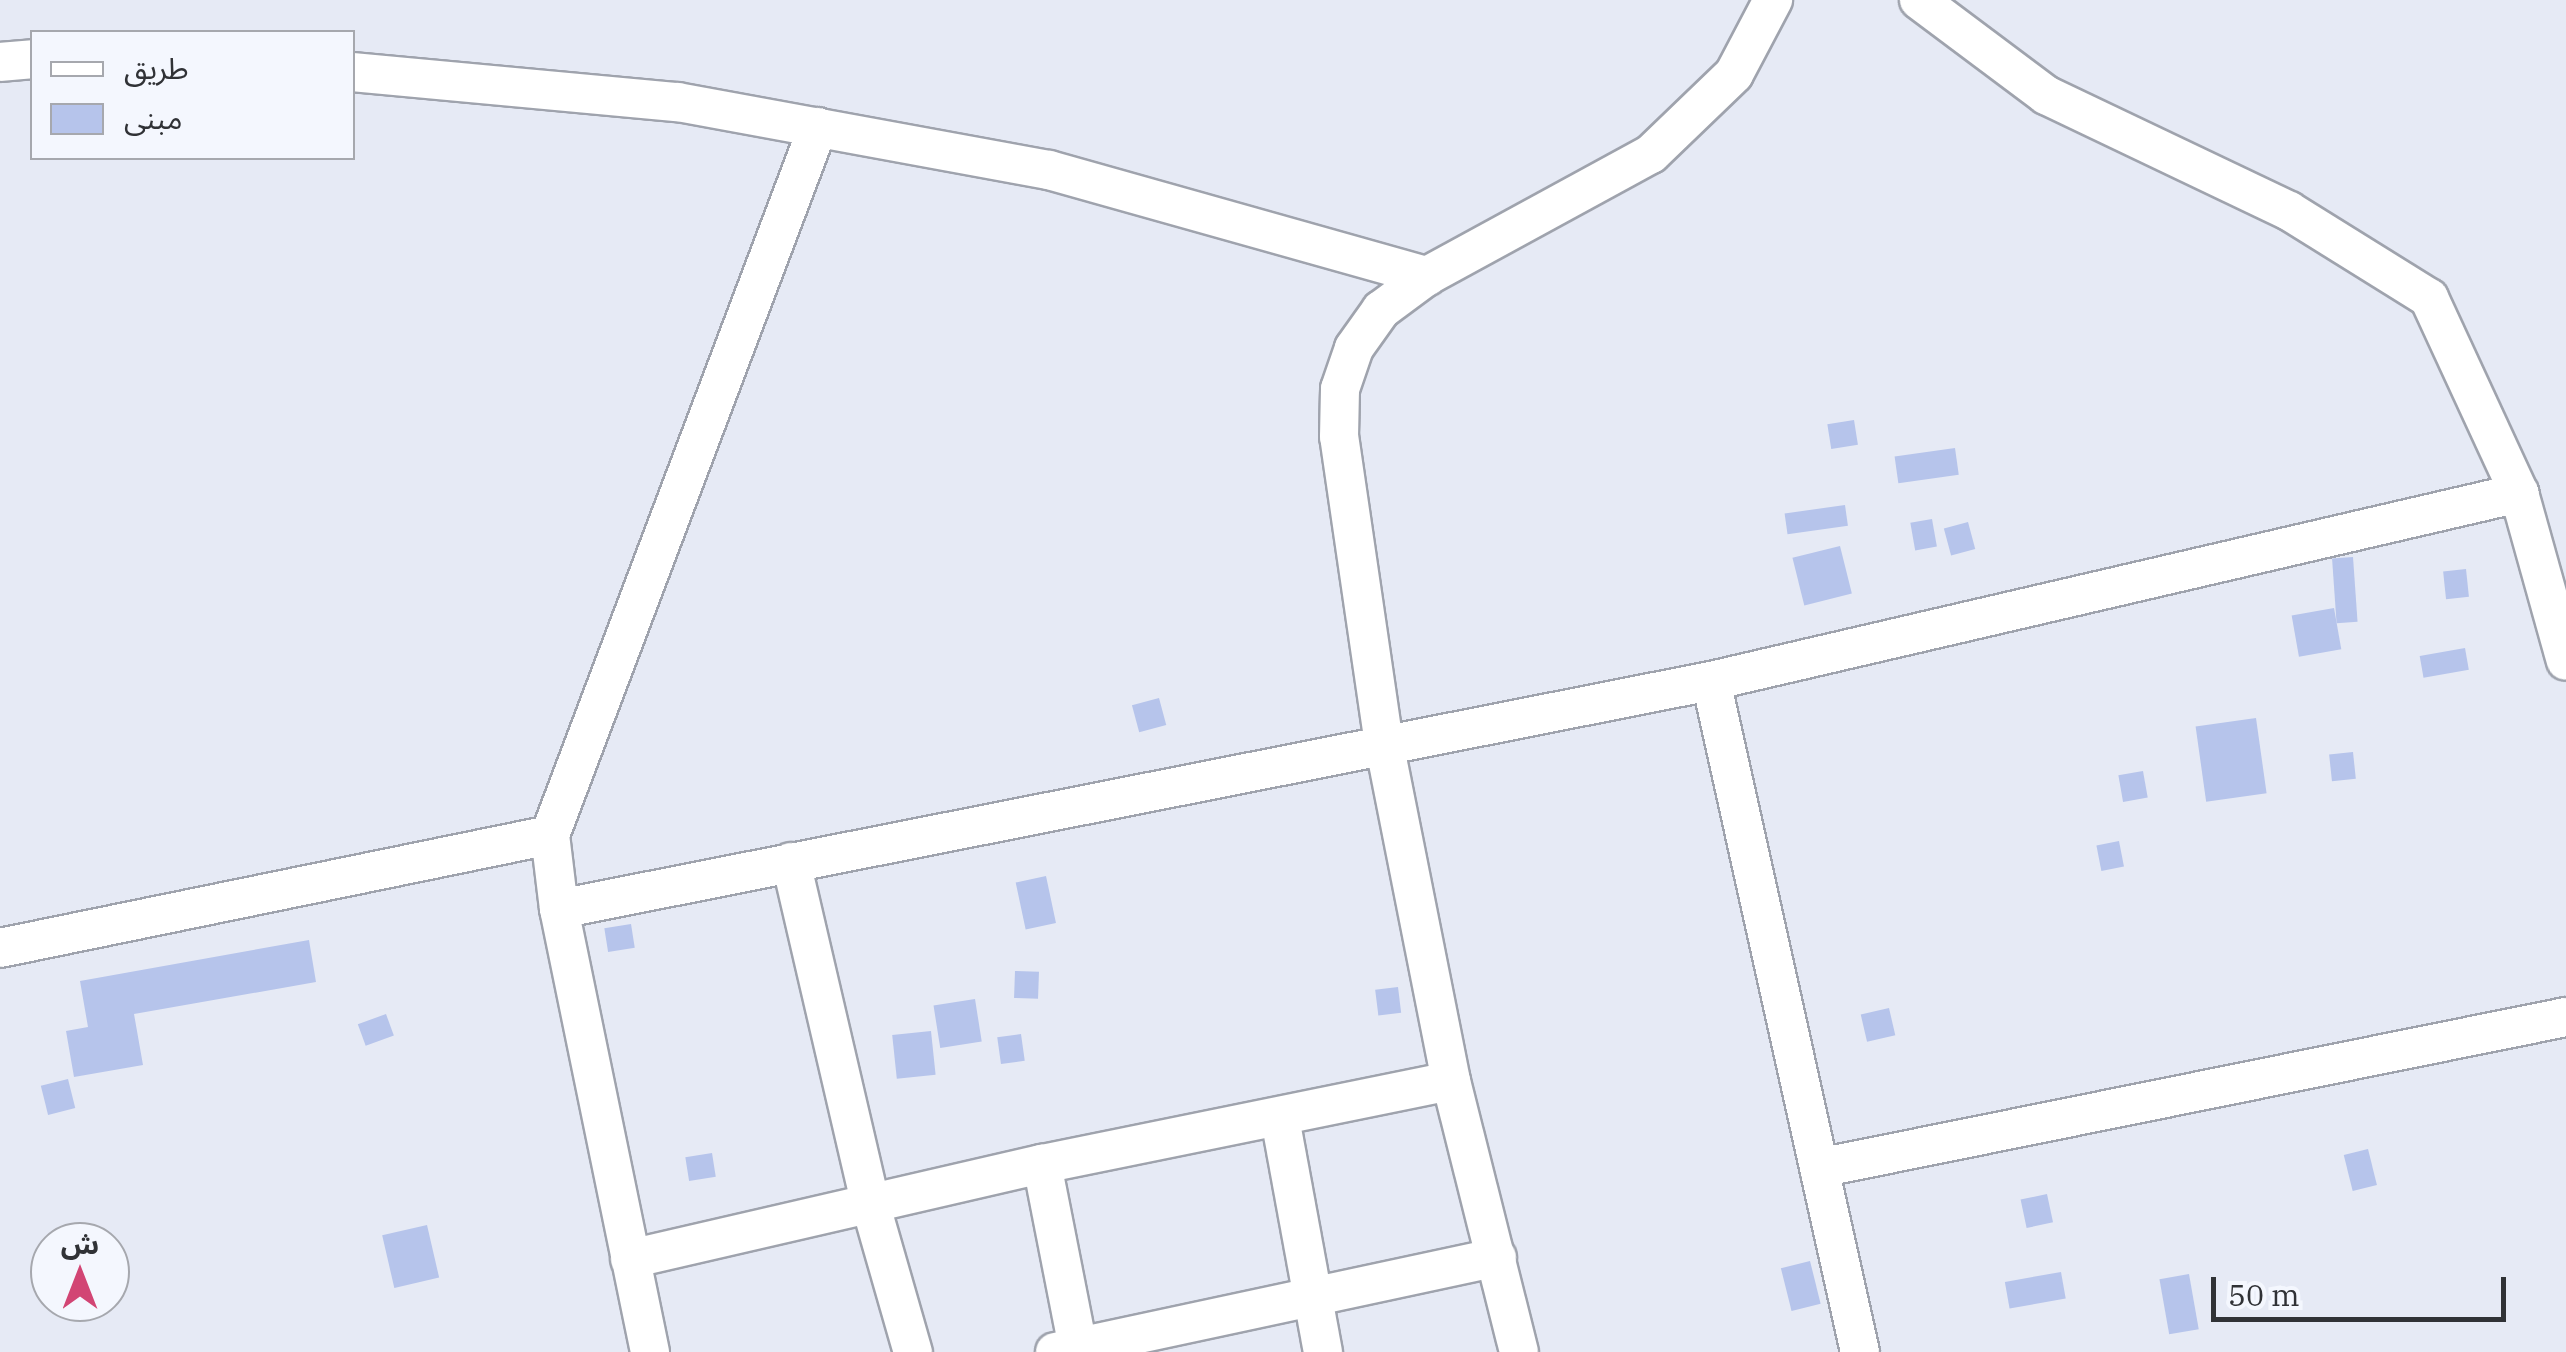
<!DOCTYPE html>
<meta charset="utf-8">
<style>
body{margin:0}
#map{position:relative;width:2566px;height:1352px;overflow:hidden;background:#e6eaf5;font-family:"IBM Plex Serif","Noto Sans Arabic",serif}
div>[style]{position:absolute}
.building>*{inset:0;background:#b6c4eb;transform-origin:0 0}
.roads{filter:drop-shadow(2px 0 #9fa3ad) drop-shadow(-2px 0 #9fa3ad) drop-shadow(0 2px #9fa3ad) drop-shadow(0 -2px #9fa3ad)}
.minor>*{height:38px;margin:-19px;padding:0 19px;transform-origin:19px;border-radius:19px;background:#fff}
span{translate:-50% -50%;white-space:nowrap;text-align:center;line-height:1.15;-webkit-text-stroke:10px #f4f7fe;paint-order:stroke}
.legend{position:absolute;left:30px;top:30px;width:325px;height:130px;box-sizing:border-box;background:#f4f7fe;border:2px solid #a6a8ae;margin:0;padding:12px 18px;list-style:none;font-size:30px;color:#303236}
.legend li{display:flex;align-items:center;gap:20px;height:50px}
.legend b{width:50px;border:2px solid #a6a8ae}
.north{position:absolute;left:30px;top:1222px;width:100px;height:100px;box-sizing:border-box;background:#f4f7fe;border:2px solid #a6a8ae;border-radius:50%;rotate:0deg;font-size:28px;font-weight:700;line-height:40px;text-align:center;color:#303236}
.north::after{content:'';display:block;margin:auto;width:35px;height:45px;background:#d24574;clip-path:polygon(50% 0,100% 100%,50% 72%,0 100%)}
.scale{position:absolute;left:2211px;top:1277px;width:295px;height:45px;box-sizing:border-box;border:5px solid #303236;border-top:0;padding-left:12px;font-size:30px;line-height:35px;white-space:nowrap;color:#303236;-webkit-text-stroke:8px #f4f7fe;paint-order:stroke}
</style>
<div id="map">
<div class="building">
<div style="left:1854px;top:420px;width:25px;height:27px;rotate:81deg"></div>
<div style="left:1955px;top:448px;width:27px;height:61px;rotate:82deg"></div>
<div style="left:1845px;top:505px;width:21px;height:61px;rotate:82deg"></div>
<div style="left:1932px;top:519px;width:28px;height:22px;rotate:80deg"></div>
<div style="left:1968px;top:522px;width:28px;height:25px;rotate:75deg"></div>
<div style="left:1840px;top:546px;width:49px;height:49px;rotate:76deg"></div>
<div style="left:2353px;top:557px;width:65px;height:21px;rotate:86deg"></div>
<div style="left:2466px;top:569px;width:28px;height:23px;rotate:84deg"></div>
<div style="left:2334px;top:608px;width:42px;height:43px;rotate:80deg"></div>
<div style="left:2465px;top:648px;width:22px;height:46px;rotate:80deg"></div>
<div style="left:1159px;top:698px;width:28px;height:28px;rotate:75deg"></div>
<div style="left:2256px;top:718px;width:76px;height:61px;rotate:82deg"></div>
<div style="left:2353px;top:752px;width:27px;height:24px;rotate:84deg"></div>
<div style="left:2143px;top:771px;width:27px;height:25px;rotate:80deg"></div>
<div style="left:2119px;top:841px;width:26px;height:23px;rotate:79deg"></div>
<div style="left:1046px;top:876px;width:48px;height:31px;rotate:78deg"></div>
<div style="left:631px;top:924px;width:24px;height:27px;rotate:81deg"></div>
<div style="clip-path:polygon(309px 940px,316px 982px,134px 1014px,143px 1065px,74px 1077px,66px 1031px,88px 1027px,80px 981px)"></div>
<div style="left:1015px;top:971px;width:24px;height:27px;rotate:2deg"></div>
<div style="left:1398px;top:987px;width:26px;height:23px;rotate:83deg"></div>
<div style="left:975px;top:999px;width:43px;height:42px;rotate:81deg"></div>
<div style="left:1889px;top:1008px;width:28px;height:29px;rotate:77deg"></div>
<div style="left:386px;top:1014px;width:23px;height:30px;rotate:70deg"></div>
<div style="left:931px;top:1031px;width:44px;height:39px;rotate:84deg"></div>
<div style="left:1021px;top:1034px;width:27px;height:24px;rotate:82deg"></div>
<div style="left:68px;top:1079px;width:30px;height:28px;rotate:76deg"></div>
<div style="left:2368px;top:1149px;width:37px;height:25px;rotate:76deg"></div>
<div style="left:712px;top:1153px;width:24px;height:27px;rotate:81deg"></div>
<div style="left:2047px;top:1194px;width:29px;height:27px;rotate:78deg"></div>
<div style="left:427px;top:1225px;width:54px;height:46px;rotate:77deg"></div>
<div style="left:1810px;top:1261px;width:44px;height:30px;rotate:76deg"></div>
<div style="left:2061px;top:1272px;width:27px;height:57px;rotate:80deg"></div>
<div style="left:2189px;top:1274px;width:56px;height:30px;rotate:80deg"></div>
</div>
<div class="roads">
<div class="minor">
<div style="left:1919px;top:0;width:159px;rotate:36.8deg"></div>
<div style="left:2046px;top:95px;width:269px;rotate:25.5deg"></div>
<div style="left:2289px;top:211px;width:165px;rotate:31.9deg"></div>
<div style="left:2429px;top:298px;width:215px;rotate:65.2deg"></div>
<div style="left:2519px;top:493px;width:174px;rotate:74.4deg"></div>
<div style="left:0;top:62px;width:32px;rotate:-5deg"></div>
<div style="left:352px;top:72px;width:327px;rotate:5.3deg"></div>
<div style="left:678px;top:102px;width:377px;rotate:10.4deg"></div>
<div style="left:1049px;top:170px;width:393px;rotate:15.7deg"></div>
<div style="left:1711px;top:681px;width:687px;rotate:77.48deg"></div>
<div style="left:791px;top:862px;width:353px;rotate:76.9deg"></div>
<div style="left:871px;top:1206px;width:152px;rotate:74deg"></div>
<div style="left:559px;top:909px;width:1174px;rotate:-11.2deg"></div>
<div style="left:1711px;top:681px;width:830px;rotate:-13.1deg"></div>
<div style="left:0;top:948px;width:561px;rotate:-11.61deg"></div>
<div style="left:1280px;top:1118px;width:238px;rotate:79.6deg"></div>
<div style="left:1042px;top:1164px;width:192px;rotate:78.9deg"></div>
<div style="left:1819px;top:1168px;width:762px;rotate:-11.43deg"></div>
<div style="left:630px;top:1259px;width:423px;rotate:-13deg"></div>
<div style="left:1042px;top:1164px;width:417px;rotate:-11.5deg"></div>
<div style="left:650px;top:1352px;width:452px;rotate:-101.6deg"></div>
<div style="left:559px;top:909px;width:75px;rotate:-96.9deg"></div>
<div style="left:550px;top:835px;width:757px;rotate:-69.27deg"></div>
<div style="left:1055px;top:1352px;width:452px;rotate:-12.1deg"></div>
<div style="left:1519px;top:1352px;width:279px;rotate:-104.1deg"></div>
<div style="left:1451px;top:1081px;width:344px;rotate:-101.2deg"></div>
<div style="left:1384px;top:744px;width:310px;rotate:-98.3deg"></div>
<div style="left:1339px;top:437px;width:48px;rotate:-88.8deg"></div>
<div style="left:1340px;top:389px;width:43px;rotate:-71.1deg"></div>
<div style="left:1354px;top:348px;width:47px;rotate:-54.6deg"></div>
<div style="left:1381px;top:310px;width:57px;rotate:-36.5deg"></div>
<div style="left:1427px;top:276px;width:255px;rotate:-28.6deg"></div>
<div style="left:1651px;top:154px;width:115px;rotate:-43.9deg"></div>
<div style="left:1734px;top:74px;width:84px;rotate:-62.2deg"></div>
</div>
</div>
<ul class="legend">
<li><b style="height:12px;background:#fff"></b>طريق</li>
<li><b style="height:28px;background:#b6c4eb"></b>مبنى</li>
</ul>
<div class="north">ش</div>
<div class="scale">50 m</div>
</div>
